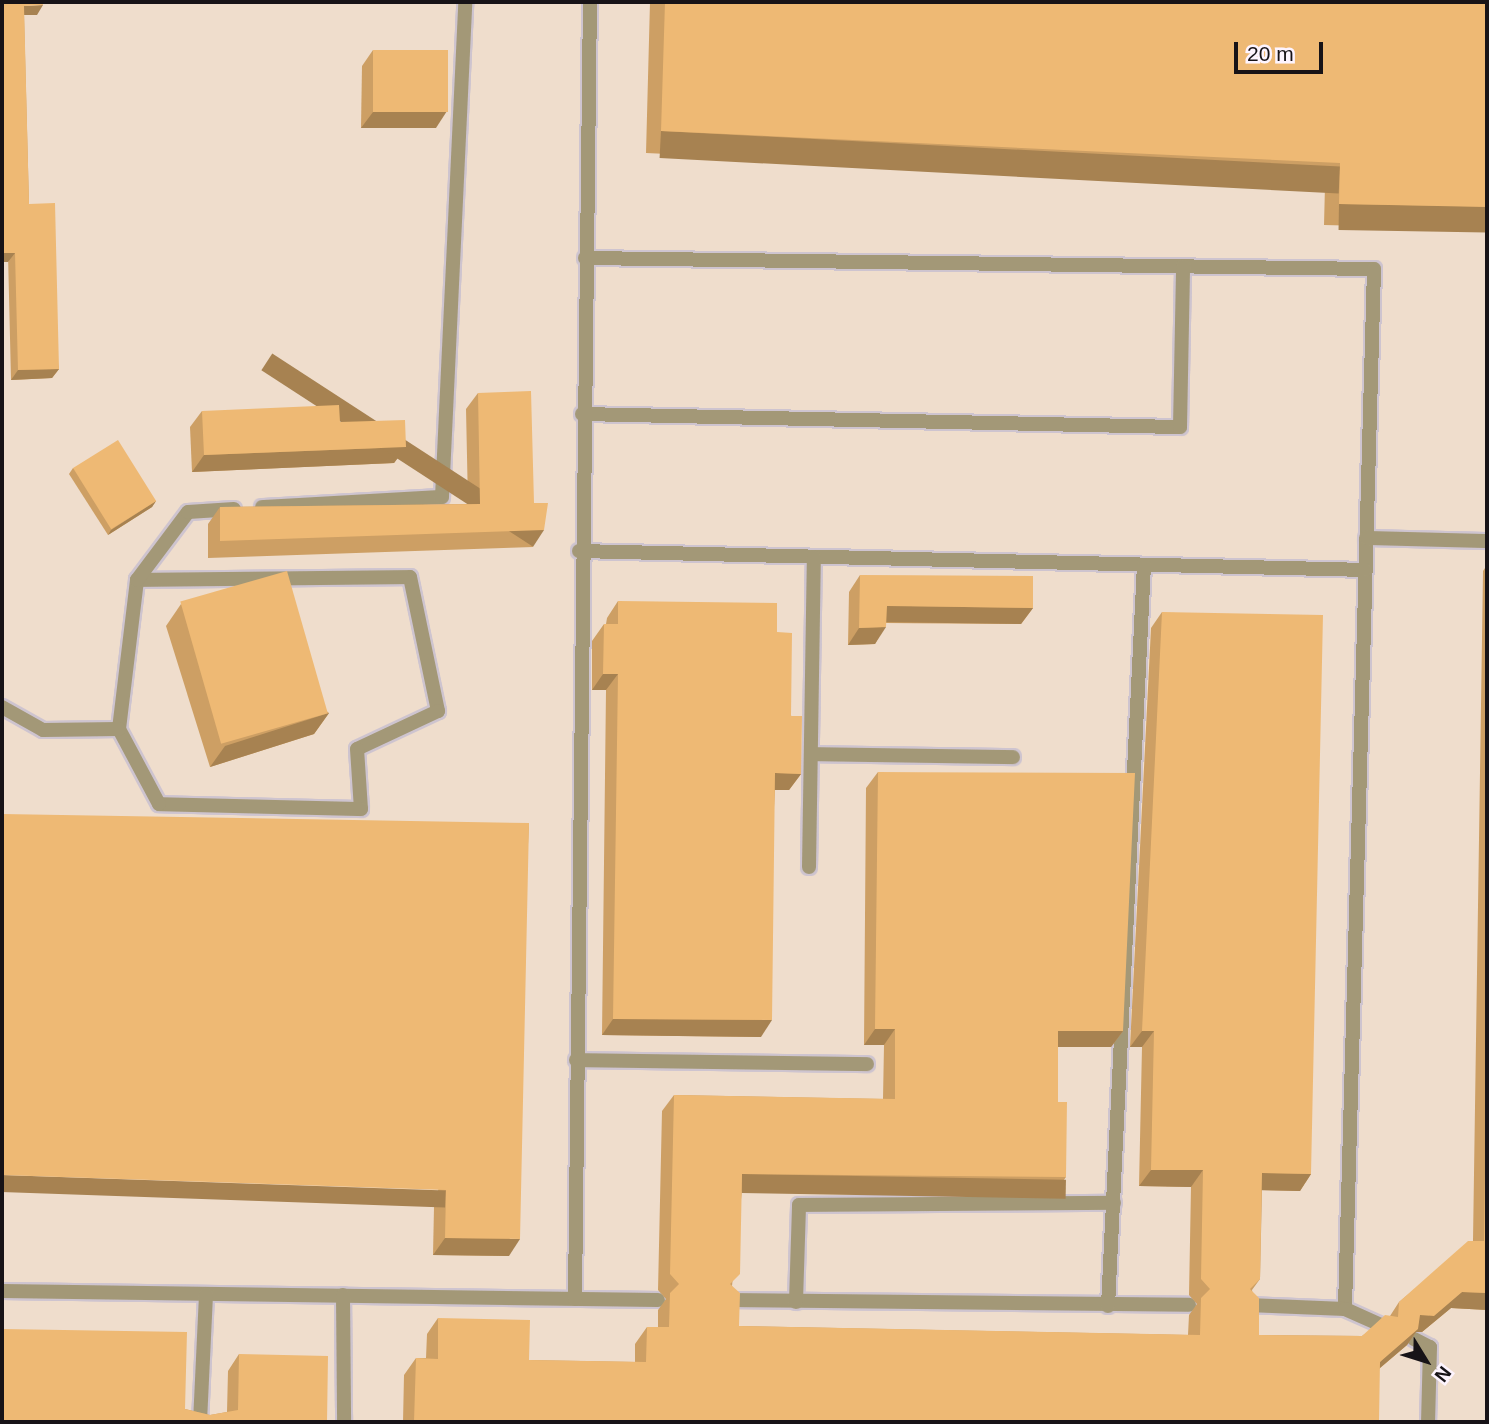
<!DOCTYPE html>
<style>
body{margin:0}
#map{position:relative;width:1489px;height:1424px;overflow:hidden;background:#f1e6f2;font-family:Helvetica,sans-serif}
div>[style]{position:absolute}
.industrial>*{inset:0;background:#efddcc;transform-origin:0 0}
.roads{filter:drop-shadow(2px 0 #cec4cf) drop-shadow(-2px 0 #cec4cf) drop-shadow(0 2px #cec4cf) drop-shadow(0 -2px #cec4cf)}
.service>*{height:14px;margin:-7px;padding:0 7px;transform-origin:7px;border-radius:7px;background:#a39877}
.wall>*{inset:0;background:#cd9f64}
.shaded-wall>*{inset:0;background:#a78251;transform-origin:0 0}
.building>*{inset:0;background:#eeb974;transform-origin:0 0}
span{translate:-50% -50%;white-space:nowrap;text-align:center;line-height:1.15;-webkit-text-stroke:5px #fdf4fe;paint-order:stroke}
.frame{position:absolute;inset:0;border:4px solid #171317;pointer-events:none}
.north{position:absolute;left:1391px;top:1326px;width:70px;height:70px;-webkit-text-stroke:5px #fdf4fe;paint-order:stroke;rotate:128deg;font-size:19px;font-weight:700;line-height:28px;text-align:center;color:#171317}
.north::after{content:'';display:block;margin:auto;width:24px;height:32px;background:#171317;clip-path:polygon(50% 0,100% 100%,50% 72%,0 100%)}
.scale{position:absolute;left:1234px;top:42px;width:89px;height:32px;box-sizing:border-box;border:4px solid #171317;border-top:0;padding-left:9px;font-size:21px;line-height:24px;white-space:nowrap;color:#171317;-webkit-text-stroke:5px #fdf4fe;paint-order:stroke}
</style>
<div id="map">
<div class="industrial">
<div style="left:2px;top:2px;width:1485px;height:1420px"></div>
</div>
<div class="roads">
<div class="service">
<div style="left:585px;top:258px;width:789px;rotate:0.8deg"></div>
<div style="left:1374px;top:269px;width:1040px;rotate:91.6deg"></div>
<div style="left:582px;top:414px;width:598px;rotate:1.25deg"></div>
<div style="left:1180px;top:427px;width:161px;rotate:-88.9deg"></div>
<div style="left:262px;top:507px;width:180px;rotate:-3.2deg"></div>
<div style="left:442px;top:497px;width:496px;rotate:-87.3deg"></div>
<div style="left:1366px;top:538px;width:121px;rotate:1.4deg"></div>
<div style="left:579px;top:551px;width:786px;rotate:1.38deg"></div>
<div style="left:410px;top:577px;width:137px;rotate:78.2deg"></div>
<div style="left:438px;top:711px;width:89px;rotate:154.9deg"></div>
<div style="left:357px;top:749px;width:60px;rotate:86.2deg"></div>
<div style="left:361px;top:809px;width:202px;rotate:-178.6deg"></div>
<div style="left:159px;top:804px;width:85px;rotate:-118.1deg"></div>
<div style="left:119px;top:729px;width:150px;rotate:-83.1deg"></div>
<div style="left:137px;top:580px;width:273px;rotate:-0.6deg"></div>
<div style="left:137px;top:580px;width:85px;rotate:-53.1deg"></div>
<div style="left:188px;top:512px;width:46px;rotate:-3.7deg"></div>
<div style="left:2px;top:707px;width:47px;rotate:29.3deg"></div>
<div style="left:43px;top:730px;width:76px;rotate:-0.8deg"></div>
<div style="left:811px;top:754px;width:202px;rotate:0.9deg"></div>
<div style="left:809px;top:867px;width:310px;rotate:-89.1deg"></div>
<div style="left:576px;top:1060px;width:291px;rotate:0.8deg"></div>
<div style="left:2px;top:1291px;width:656px;rotate:0.79deg"></div>
<div style="left:343px;top:1295px;width:127px;rotate:89.5deg"></div>
<div style="left:575px;top:1299px;width:1297px;rotate:-89.34deg"></div>
<div style="left:728px;top:1300px;width:461px;rotate:0.6deg"></div>
<div style="left:796px;top:1302px;width:97px;rotate:-88.2deg"></div>
<div style="left:799px;top:1205px;width:315px;rotate:-0.4deg"></div>
<div style="left:1248px;top:1305px;width:97px;rotate:2.4deg"></div>
<div style="left:1345px;top:1309px;width:39px;rotate:24deg"></div>
<div style="left:1108px;top:1306px;width:742px;rotate:-87.22deg"></div>
<div style="left:1414px;top:1339px;width:18px;rotate:27deg"></div>
<div style="left:1430px;top:1347px;width:75px;rotate:91.5deg"></div>
<div style="left:200px;top:1422px;width:128px;rotate:-87.3deg"></div>
</div>
</div>
<div class="wall">
<div style="clip-path:polygon(2px 2px,37px 15px,24px 15px,29px 204px,59px 369px,52px 378px,11px 380px)"></div>
<div style="clip-path:polygon(650px 2px,1487px 2px,1487px 229px,1324px 225px,1325px 185px,646px 153px)"></div>
<div style="clip-path:polygon(373px 50px,436px 128px,361px 128px,362px 66px)"></div>
<div style="clip-path:polygon(478px 393px,533px 547px,208px 558px,208px 524px,220px 507px,468px 504px,466px 409px)"></div>
<div style="clip-path:polygon(202px 411px,340px 422px,406px 447px,394px 463px,192px 472px,190px 427px)"></div>
<div style="clip-path:polygon(73px 468px,156px 501px,152px 507px,108px 535px,69px 474px)"></div>
<div style="clip-path:polygon(1487px 565px,1487px 1310px,1451px 1308px,1422px 1332px,1416px 1332px,1407px 1345px,1379px 1369px,1379px 1422px,403px 1422px,404px 1375px,416px 1358px,426px 1358px,427px 1334px,438px 1318px,529px 1360px,635px 1362px,635px 1344px,647px 1327px,658px 1327px,658px 1310px,666px 1299px,658px 1290px,662px 1111px,674px 1095px,883px 1099px,884px 1045px,864px 1045px,866px 788px,878px 772px,1123px 1031px,1111px 1047px,1058px 1047px,1058px 1102px,1066px 1177px,1054px 1194px,742px 1190px,732px 1286px,739px 1326px,1188px 1335px,1189px 1315px,1197px 1304px,1189px 1295px,1191px 1187px,1139px 1186px,1142px 1047px,1130px 1047px,1151px 628px,1162px 612px,1311px 1174px,1300px 1191px,1262px 1190px,1260px 1279px,1252px 1290px,1259px 1335px,1362px 1336px,1390px 1316px,1399px 1302px,1473px 1241px,1483px 571px)"></div>
<div style="clip-path:polygon(860px 575px,1033px 608px,1021px 624px,886px 623px,875px 644px,848px 645px,849px 592px)"></div>
<div style="clip-path:polygon(618px 601px,777px 632px,801px 774px,789px 790px,775px 790px,761px 1037px,602px 1035px,606px 690px,592px 690px,592px 641px,604px 624px,606px 624px,607px 618px)"></div>
<div style="clip-path:polygon(181px 604px,329px 713px,314px 734px,210px 767px,166px 626px)"></div>
<div style="clip-path:polygon(529px 823px,509px 1256px,433px 1255px,434px 1207px)"></div>
<div style="clip-path:polygon(239px 1354px,327px 1422px,2px 1422px,185px 1409px,210px 1415px,227px 1412px,228px 1371px)"></div>
</div>
<div class="shaded-wall">
<div style="clip-path:polygon(43px 5px,37px 15px,18px 15px,24px 6px)"></div>
<div style="clip-path:polygon(447px 111px,436px 128px,361px 128px,373px 112px)"></div>
<div style="left:661px;top:131px;width:680px;height:27px;rotate:3deg"></div>
<div style="left:1339px;top:204px;width:148px;height:26px;rotate:1deg"></div>
<div style="clip-path:polygon(2px 253px,15px 253px,8px 262px,2px 262px)"></div>
<div style="clip-path:polygon(59px 369px,52px 378px,11px 380px,18px 370px)"></div>
<div style="clip-path:polygon(406px 447px,394px 463px,192px 472px,204px 455px)"></div>
<div style="clip-path:polygon(156px 501px,152px 507px,108px 535px,111px 530px)"></div>
<div style="left:544px;top:530px;width:20px;height:324px;rotate:123deg"></div>
<div style="clip-path:polygon(887px 606px,1033px 608px,1021px 624px,875px 622px)"></div>
<div style="clip-path:polygon(886px 627px,875px 644px,848px 645px,859px 628px)"></div>
<div style="clip-path:polygon(603px 674px,618px 674px,606px 690px,592px 690px)"></div>
<div style="clip-path:polygon(329px 713px,314px 734px,210px 767px,225px 746px)"></div>
<div style="clip-path:polygon(775px 773px,801px 774px,789px 790px,764px 790px)"></div>
<div style="clip-path:polygon(613px 1019px,772px 1020px,761px 1037px,602px 1035px)"></div>
<div style="clip-path:polygon(875px 1029px,895px 1029px,884px 1045px,864px 1045px)"></div>
<div style="clip-path:polygon(1058px 1031px,1123px 1031px,1111px 1047px,1047px 1047px)"></div>
<div style="clip-path:polygon(1142px 1031px,1154px 1031px,1142px 1047px,1130px 1047px)"></div>
<div style="clip-path:polygon(1151px 1170px,1203px 1170px,1191px 1187px,1139px 1186px)"></div>
<div style="clip-path:polygon(1262px 1173px,1311px 1174px,1300px 1191px,1251px 1190px)"></div>
<div style="left:742px;top:1174px;width:324px;height:19px;rotate:1deg"></div>
<div style="left:2px;top:1175px;width:444px;height:17px;rotate:2deg"></div>
<div style="clip-path:polygon(445px 1238px,520px 1239px,509px 1256px,433px 1255px)"></div>
<div style="clip-path:polygon(1462px 1292px,1487px 1293px,1487px 1310px,1451px 1308px,1422px 1332px,1416px 1332px,1407px 1345px,1368px 1378px,1380px 1362px,1420px 1315px)"></div>
</div>
<div class="building">
<div style="clip-path:polygon(2px 2px,43px 2px,43px 5px,24px 6px,29px 204px,55px 203px,59px 369px,18px 370px,15px 253px,2px 253px)"></div>
<div style="clip-path:polygon(665px 2px,1487px 2px,1487px 207px,1339px 204px,1340px 163px,661px 131px)"></div>
<div style="left:373px;top:50px;width:75px;height:62px"></div>
<div style="clip-path:polygon(531px 391px,534px 503px,548px 503px,544px 530px,220px 541px,220px 507px,480px 504px,478px 393px)"></div>
<div style="clip-path:polygon(339px 405px,340px 422px,405px 420px,406px 447px,204px 455px,202px 411px)"></div>
<div style="left:118px;top:440px;width:72px;height:53px;rotate:58deg"></div>
<div style="left:287px;top:571px;width:148px;height:111px;rotate:74deg"></div>
<div style="clip-path:polygon(860px 575px,1033px 576px,1033px 608px,887px 606px,886px 627px,859px 628px)"></div>
<div style="clip-path:polygon(618px 601px,777px 603px,777px 632px,792px 633px,791px 716px,802px 716px,801px 774px,775px 773px,772px 1020px,613px 1019px,618px 674px,603px 674px,604px 624px,618px 624px)"></div>
<div style="clip-path:polygon(1162px 612px,1323px 615px,1311px 1174px,1262px 1173px,1260px 1279px,1250px 1289px,1259px 1298px,1259px 1335px,1362px 1336px,1385px 1315px,1398px 1317px,1399px 1302px,1468px 1241px,1484px 1241px,1487px 1036px,1487px 1293px,1462px 1292px,1434px 1316px,1420px 1315px,1418px 1329px,1380px 1362px,1379px 1422px,414px 1422px,416px 1358px,438px 1359px,438px 1318px,530px 1320px,529px 1360px,646px 1362px,647px 1327px,669px 1327px,670px 1293px,679px 1284px,670px 1274px,674px 1095px,895px 1099px,895px 1029px,875px 1029px,878px 772px,1135px 773px,1123px 1031px,1058px 1031px,1058px 1102px,1067px 1102px,1066px 1177px,742px 1174px,740px 1274px,730px 1284px,740px 1293px,739px 1326px,1200px 1335px,1201px 1298px,1210px 1289px,1201px 1279px,1203px 1170px,1151px 1170px,1154px 1031px,1142px 1031px)"></div>
<div style="clip-path:polygon(2px 814px,529px 823px,520px 1239px,445px 1238px,446px 1190px,2px 1175px)"></div>
<div style="clip-path:polygon(2px 1329px,187px 1332px,185px 1409px,210px 1415px,238px 1410px,239px 1354px,328px 1356px,327px 1422px,2px 1422px)"></div>
</div>
<div class="frame"></div>
<div class="north">N</div>
<div class="scale">20 m</div>
</div>
